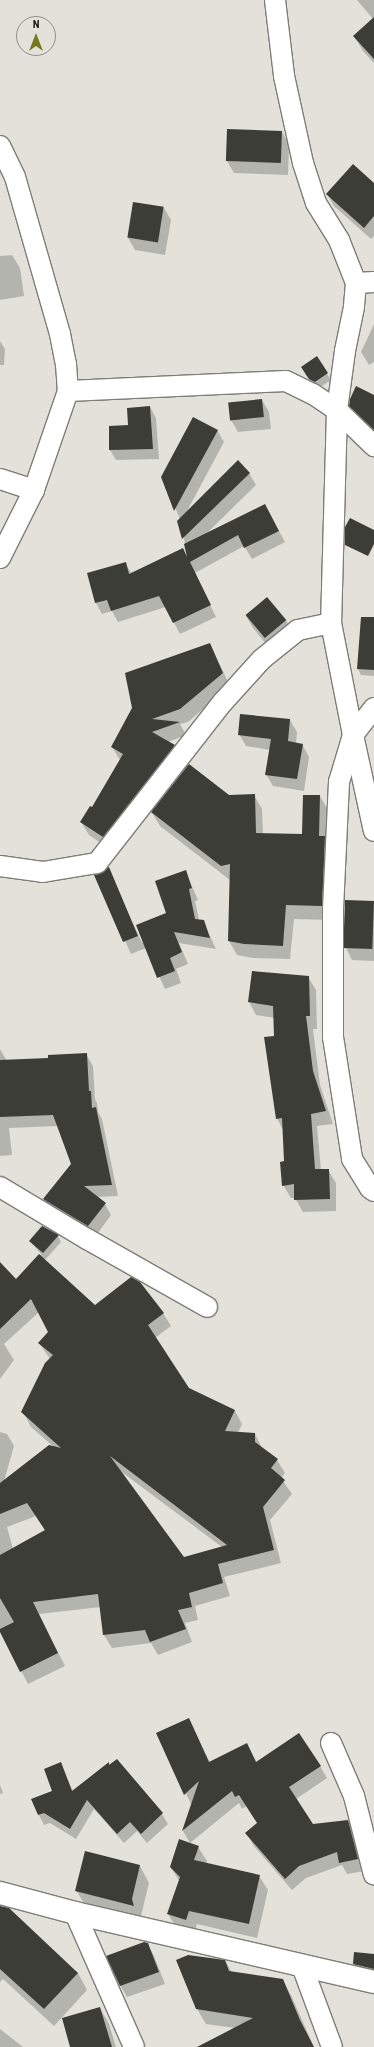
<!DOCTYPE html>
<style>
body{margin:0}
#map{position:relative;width:374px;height:2047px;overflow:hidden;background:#e2e2db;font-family:"Roboto Condensed",sans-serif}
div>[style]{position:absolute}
.shadow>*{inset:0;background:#0003}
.building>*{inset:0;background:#3d3d37;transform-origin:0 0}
.roads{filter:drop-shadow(1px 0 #7e7e78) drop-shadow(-1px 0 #7e7e78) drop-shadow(0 1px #7e7e78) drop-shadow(0 -1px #7e7e78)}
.minor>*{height:20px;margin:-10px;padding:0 10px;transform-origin:10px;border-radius:10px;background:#fff}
.tertiary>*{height:22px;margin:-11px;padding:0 11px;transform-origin:11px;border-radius:11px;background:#fff}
span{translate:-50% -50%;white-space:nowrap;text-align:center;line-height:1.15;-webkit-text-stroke:4px #e2e2db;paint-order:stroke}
.north{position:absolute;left:16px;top:16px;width:40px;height:40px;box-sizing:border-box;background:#e2e2db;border:1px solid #90908b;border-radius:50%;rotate:0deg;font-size:11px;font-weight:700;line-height:16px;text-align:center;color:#161613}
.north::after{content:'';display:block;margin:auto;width:14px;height:18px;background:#79771c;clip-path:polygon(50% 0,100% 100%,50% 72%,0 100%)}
</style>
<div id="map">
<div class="shadow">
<div style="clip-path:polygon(357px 0,374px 0,374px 63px,363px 51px,354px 36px,373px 19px)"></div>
<div style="clip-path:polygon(282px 132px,289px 144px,288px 175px,234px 173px,227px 161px)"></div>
<div style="clip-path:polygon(374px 184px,374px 236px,371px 239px,334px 206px,327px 194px)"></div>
<div style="clip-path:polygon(164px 208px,171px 220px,165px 255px,135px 250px,128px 238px)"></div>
<div style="clip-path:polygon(12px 255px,20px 268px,24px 296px,0 300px,0 256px)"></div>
<div style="clip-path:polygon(374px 324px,374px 362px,369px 365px,361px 352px)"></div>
<div style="clip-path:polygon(0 341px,5px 349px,4px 365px,0 365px)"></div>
<div style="clip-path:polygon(316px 357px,331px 380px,319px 388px,314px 385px,305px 374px)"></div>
<div style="clip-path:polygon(374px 396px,374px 436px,360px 422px,350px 406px)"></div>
<div style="clip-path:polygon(262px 400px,269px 412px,271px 429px,238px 432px,231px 420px)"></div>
<div style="clip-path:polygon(150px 407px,156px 418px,159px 459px,116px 460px,110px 450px,129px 426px)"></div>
<div style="clip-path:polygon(217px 430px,224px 442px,187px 511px,249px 473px,256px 485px,206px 534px,265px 505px,285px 542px,252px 559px,244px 546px,195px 573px,216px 617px,180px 634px,166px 607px,118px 622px,112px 611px,102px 614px,96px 603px,88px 574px,125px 563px,132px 574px,188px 559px,180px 519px,162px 477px)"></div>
<div style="clip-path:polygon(246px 616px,286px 620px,292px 632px,271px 650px,253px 628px)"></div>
<div style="clip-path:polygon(210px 644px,230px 686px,188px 722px,180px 724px,186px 735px,168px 742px,174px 745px,182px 758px,111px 850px,89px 835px,81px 822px,92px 809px,120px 760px,112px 747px)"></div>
<div style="clip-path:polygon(374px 651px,374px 676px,361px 675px,358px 669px)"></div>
<div style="clip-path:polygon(290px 720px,297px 732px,296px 744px,302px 744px,309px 757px,304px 791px,273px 786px,266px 774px,270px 750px,246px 746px,239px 734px)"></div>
<div style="clip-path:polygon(254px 795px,262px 809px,263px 834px,303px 835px,320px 796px,328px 810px,329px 920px,294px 919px,290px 959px,253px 958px,237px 955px,229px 941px,230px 880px,160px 826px,152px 813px,229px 796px)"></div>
<div style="clip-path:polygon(108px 869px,142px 943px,167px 913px,185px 871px,198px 900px,195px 901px,199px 920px,203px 921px,216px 949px,179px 943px,188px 964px,176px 969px,181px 983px,165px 989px,146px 948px,131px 954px,96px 876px)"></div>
<div style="clip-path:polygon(374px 902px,374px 961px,352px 960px,346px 948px)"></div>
<div style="clip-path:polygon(308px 977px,316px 990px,317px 1029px,313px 1029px,320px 1085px,333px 1124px,317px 1126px,321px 1170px,328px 1170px,336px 1183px,336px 1211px,303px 1212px,295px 1198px,291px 1198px,283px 1185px,285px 1162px,283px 1130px,277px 1118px,275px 1018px,256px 1015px,249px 1002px)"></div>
<div style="clip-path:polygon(0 1049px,7px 1061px,49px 1059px,86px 1054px,93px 1066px,95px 1099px,97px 1103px,98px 1112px,102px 1119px,118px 1196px,96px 1197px,105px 1204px,111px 1215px,95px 1237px,51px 1211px,44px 1200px,72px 1164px,58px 1126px,9px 1128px,12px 1155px,0 1156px)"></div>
<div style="clip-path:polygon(evenodd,58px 1236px,61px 1242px,45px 1260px,95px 1306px,163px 1313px,171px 1326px,155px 1338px,188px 1389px,235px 1411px,242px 1424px,238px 1433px,255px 1434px,262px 1448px,277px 1460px,285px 1473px,281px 1478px,292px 1494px,270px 1520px,281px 1563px,224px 1577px,230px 1596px,195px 1606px,198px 1620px,185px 1623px,192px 1642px,158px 1655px,151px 1643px,112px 1648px,104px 1635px,101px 1607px,39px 1614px,65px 1666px,28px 1684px,0 1630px,0 1432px,7px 1434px,14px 1446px,4px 1481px,54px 1447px,31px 1427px,24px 1414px,50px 1359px,39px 1343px,49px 1332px,39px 1312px,4px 1344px,14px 1360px,0 1379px,0 1263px,16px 1280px,41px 1254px,30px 1241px,58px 1236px,119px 1470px,222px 1547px,184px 1558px,119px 1470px,58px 1236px,36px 1516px,45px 1531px,13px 1549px,7px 1527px,36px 1516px)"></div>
<div style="clip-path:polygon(189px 1719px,210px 1763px,247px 1745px,257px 1763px,320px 1766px,327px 1778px,296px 1799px,313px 1825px,348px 1821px,355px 1833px,364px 1871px,347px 1874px,342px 1865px,306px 1878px,292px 1890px,253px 1845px,247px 1833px,258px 1823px,247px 1806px,242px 1809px,239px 1803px,190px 1843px,183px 1831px,192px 1806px,157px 1733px)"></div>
<div style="clip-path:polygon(116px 1760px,162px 1814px,168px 1824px,147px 1843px,137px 1831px,124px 1843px,94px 1809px,76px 1839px,50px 1823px,44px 1825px,39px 1815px,54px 1791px,60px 1763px,73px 1791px,109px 1763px,110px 1765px)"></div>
<div style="clip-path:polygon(0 1785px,3px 1793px,0 1794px)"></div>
<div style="clip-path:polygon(198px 1847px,207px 1861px,206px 1864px,259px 1876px,268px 1890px,257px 1938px,197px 1924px,194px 1934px,177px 1929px,168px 1914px,179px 1881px,171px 1867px)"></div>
<div style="clip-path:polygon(140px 1866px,149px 1883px,141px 1916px,143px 1922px,86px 1907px,76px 1890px)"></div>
<div style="clip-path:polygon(0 1914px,78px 1973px,87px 1990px,54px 2026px,3px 1979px,0 1982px)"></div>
<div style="clip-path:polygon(147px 1944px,154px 1956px,165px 1984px,127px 1997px,120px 1985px)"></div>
<div style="clip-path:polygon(374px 1955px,374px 1980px,361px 1976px,354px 1964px)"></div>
<div style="clip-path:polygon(188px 1956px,226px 1962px,232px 1973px,282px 1980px,291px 1995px,314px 2047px,216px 2047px,235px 2028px,206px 2024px,197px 2009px)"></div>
<div style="clip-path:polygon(100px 2008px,109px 2024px,116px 2047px,71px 2047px)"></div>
<div style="clip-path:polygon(0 2029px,23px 2047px,0 2047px)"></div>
</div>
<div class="building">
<div style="clip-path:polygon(374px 17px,374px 59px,353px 36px)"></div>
<div style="left:227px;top:129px;width:55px;height:32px;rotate:2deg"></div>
<div style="clip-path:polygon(353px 164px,374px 183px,374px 216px,364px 228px,326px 194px)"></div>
<div style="left:133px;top:202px;width:31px;height:36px;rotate:9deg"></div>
<div style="clip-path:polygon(317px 356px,328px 373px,315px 382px,309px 379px,301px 367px)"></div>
<div style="clip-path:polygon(356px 386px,374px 395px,374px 430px,349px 406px,350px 399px)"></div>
<div style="left:262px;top:399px;width:18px;height:34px;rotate:84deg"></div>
<div style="clip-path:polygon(150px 406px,153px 449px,109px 450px,109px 426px,128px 425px,127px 408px)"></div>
<div style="clip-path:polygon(193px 417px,218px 430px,174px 511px,161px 477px)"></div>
<div style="clip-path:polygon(238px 460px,250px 473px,182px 539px,177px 521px)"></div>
<div style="clip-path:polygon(265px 504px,279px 531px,244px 548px,238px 535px,190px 562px,211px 605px,173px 623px,159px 596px,111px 611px,107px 600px,95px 603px,87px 573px,126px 562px,129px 574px,183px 548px,187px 557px,184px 544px)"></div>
<div style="clip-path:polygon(350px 518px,374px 530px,374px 544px,368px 556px,345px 545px,345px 527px)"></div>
<div style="left:267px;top:597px;width:30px;height:28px;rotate:50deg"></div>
<div style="clip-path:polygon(361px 617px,374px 617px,374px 670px,357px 669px)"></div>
<div style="clip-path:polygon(210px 643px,223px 673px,180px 709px,152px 719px,180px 722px,152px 732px,175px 745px,103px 837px,80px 822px,90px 806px,92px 807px,123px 754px,111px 747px,132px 708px,125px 673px)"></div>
<div style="clip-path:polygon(240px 714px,290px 719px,288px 741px,303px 744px,297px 779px,265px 775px,271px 739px,238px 735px)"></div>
<div style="clip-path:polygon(189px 764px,229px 795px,255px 794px,256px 833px,302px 834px,303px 795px,320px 795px,319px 836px,325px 836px,322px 906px,286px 905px,283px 946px,244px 944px,228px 941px,230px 864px,221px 866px,151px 812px)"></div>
<div style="clip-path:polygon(109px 867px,138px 936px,123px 942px,94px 875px,99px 874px)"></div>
<div style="clip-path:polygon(186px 870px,192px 888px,189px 889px,195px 919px,204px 920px,210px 938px,174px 932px,182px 952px,170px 958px,175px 971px,157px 978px,136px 925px,166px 913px,155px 881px)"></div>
<div style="left:345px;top:900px;width:29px;height:48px;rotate:2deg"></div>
<div style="clip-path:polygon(252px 971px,309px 976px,310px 1016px,306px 1016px,313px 1071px,326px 1111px,311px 1114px,315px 1169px,329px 1169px,330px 1199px,294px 1200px,294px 1184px,282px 1186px,280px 1162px,284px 1161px,282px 1118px,276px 1119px,264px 1037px,274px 1036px,273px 1006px,248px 1002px)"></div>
<div style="clip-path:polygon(87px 1053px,89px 1091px,91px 1091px,92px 1108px,96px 1107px,112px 1185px,84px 1186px,106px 1203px,88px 1226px,43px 1199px,71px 1164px,53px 1115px,0 1117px,0 1060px,48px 1058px,48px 1055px)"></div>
<div style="clip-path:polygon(42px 1226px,59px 1235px,43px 1253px,29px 1241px)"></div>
<div style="clip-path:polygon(evenodd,39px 1254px,95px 1305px,131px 1277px,140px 1282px,164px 1313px,148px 1325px,189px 1388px,235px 1410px,225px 1431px,255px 1433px,255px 1442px,278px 1459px,271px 1468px,285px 1480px,263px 1507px,274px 1550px,218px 1564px,223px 1583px,189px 1593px,192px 1607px,178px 1610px,186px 1629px,150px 1642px,145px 1630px,103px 1635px,98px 1594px,33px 1602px,58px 1653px,20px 1672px,0 1632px,0 1629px,14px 1622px,0 1598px,0 1555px,45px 1530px,27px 1503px,0 1514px,0 1483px,49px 1445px,61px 1448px,21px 1412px,45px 1363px,53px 1355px,38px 1343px,48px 1332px,31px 1299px,0 1329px,0 1262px,16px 1279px,39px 1254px,110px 1456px,227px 1545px,184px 1557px,110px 1456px)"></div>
<div style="clip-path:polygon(189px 1718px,209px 1762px,247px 1743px,256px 1762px,299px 1733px,321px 1766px,289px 1787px,313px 1824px,348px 1820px,358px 1859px,339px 1863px,337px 1852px,299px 1866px,285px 1879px,245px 1833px,257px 1823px,239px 1795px,235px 1797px,232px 1791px,182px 1831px,199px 1781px,184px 1795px,156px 1733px)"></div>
<div style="clip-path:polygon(117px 1759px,163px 1813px,141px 1834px,130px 1822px,117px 1834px,87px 1800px,70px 1829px,44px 1813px,38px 1815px,31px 1799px,52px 1791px,44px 1769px,61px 1762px,72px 1791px,109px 1762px,109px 1765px)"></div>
<div style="clip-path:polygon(179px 1839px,199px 1846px,194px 1860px,260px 1875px,249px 1924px,189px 1911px,186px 1920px,167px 1914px,180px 1877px,170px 1867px)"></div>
<div style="clip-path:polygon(85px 1851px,140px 1865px,132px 1899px,134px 1906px,75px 1891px)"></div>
<div style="clip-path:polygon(0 1906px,9px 1908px,78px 1973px,44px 2009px,0 1969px)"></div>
<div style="clip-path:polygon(144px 1942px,148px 1943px,159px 1972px,120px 1986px,106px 1956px)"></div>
<div style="clip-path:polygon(354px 1952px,374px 1954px,374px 1969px,353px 1964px)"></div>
<div style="clip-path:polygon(188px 1955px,225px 1960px,229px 1971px,283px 1979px,300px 2020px,314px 2047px,197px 2047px,253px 2018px,196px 2009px,176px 1960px)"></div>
<div style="clip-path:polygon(100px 2007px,112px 2047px,70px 2047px,62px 2018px)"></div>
</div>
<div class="roads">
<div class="minor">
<div style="left:275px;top:0;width:77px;rotate:83.2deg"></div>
<div style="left:284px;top:76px;width:89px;rotate:77.7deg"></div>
<div style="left:303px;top:163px;width:42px;rotate:72deg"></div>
<div style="left:316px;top:203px;width:44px;rotate:58.1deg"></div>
<div style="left:339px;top:240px;width:46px;rotate:68.4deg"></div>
<div style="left:356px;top:283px;width:24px;rotate:95deg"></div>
<div style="left:354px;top:307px;width:45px;rotate:101.6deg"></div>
<div style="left:345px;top:351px;width:60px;rotate:97.7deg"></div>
<div style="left:337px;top:410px;width:213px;rotate:91.6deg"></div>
<div style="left:331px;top:623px;width:114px;rotate:78.9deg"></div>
<div style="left:353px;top:735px;width:98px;rotate:77.7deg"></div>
<div style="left:0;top:146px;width:34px;rotate:64deg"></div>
<div style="left:15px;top:177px;width:163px;rotate:74deg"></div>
<div style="left:60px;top:334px;width:31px;rotate:79deg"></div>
<div style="left:66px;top:364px;width:27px;rotate:86deg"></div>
<div style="left:68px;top:391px;width:105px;rotate:109deg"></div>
<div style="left:34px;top:490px;width:76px;rotate:116.6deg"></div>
<div style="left:356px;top:283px;width:18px;rotate:-3deg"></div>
<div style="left:68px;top:391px;width:218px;rotate:-2.6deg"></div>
<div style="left:286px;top:381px;width:30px;rotate:26deg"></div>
<div style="left:313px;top:394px;width:29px;rotate:34deg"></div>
<div style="left:337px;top:410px;width:52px;rotate:44.2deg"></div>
<div style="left:0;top:479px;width:36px;rotate:18deg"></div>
<div style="left:374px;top:708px;width:34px;rotate:128deg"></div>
<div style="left:353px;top:735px;width:49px;rotate:106.6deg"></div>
<div style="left:339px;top:782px;width:127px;rotate:92.7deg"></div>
<div style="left:333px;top:909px;width:128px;rotate:90deg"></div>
<div style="left:333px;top:1037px;width:123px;rotate:81.1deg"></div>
<div style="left:352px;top:1159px;width:34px;rotate:58deg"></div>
<div style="left:370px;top:1188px;width:5px;rotate:37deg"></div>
<div style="left:0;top:866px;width:43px;rotate:7.9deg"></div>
<div style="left:43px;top:872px;width:55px;rotate:-9.5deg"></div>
<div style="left:97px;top:863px;width:204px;rotate:-52deg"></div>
<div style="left:223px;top:702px;width:58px;rotate:-47.8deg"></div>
<div style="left:262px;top:659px;width:46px;rotate:-38.9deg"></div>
<div style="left:298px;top:630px;width:34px;rotate:-12deg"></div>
<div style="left:0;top:1187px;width:101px;rotate:30.9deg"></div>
<div style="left:87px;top:1239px;width:138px;rotate:29.5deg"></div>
<div style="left:331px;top:1743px;width:58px;rotate:66.5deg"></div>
<div style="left:354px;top:1796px;width:81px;rotate:75.8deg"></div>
<div style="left:75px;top:1913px;width:146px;rotate:66.2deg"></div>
<div style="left:302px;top:1966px;width:86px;rotate:69.7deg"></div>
</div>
<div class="tertiary">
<div style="left:0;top:1893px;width:78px;rotate:14.9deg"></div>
<div style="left:75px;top:1913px;width:307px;rotate:13deg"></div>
</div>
</div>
<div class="north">N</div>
</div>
